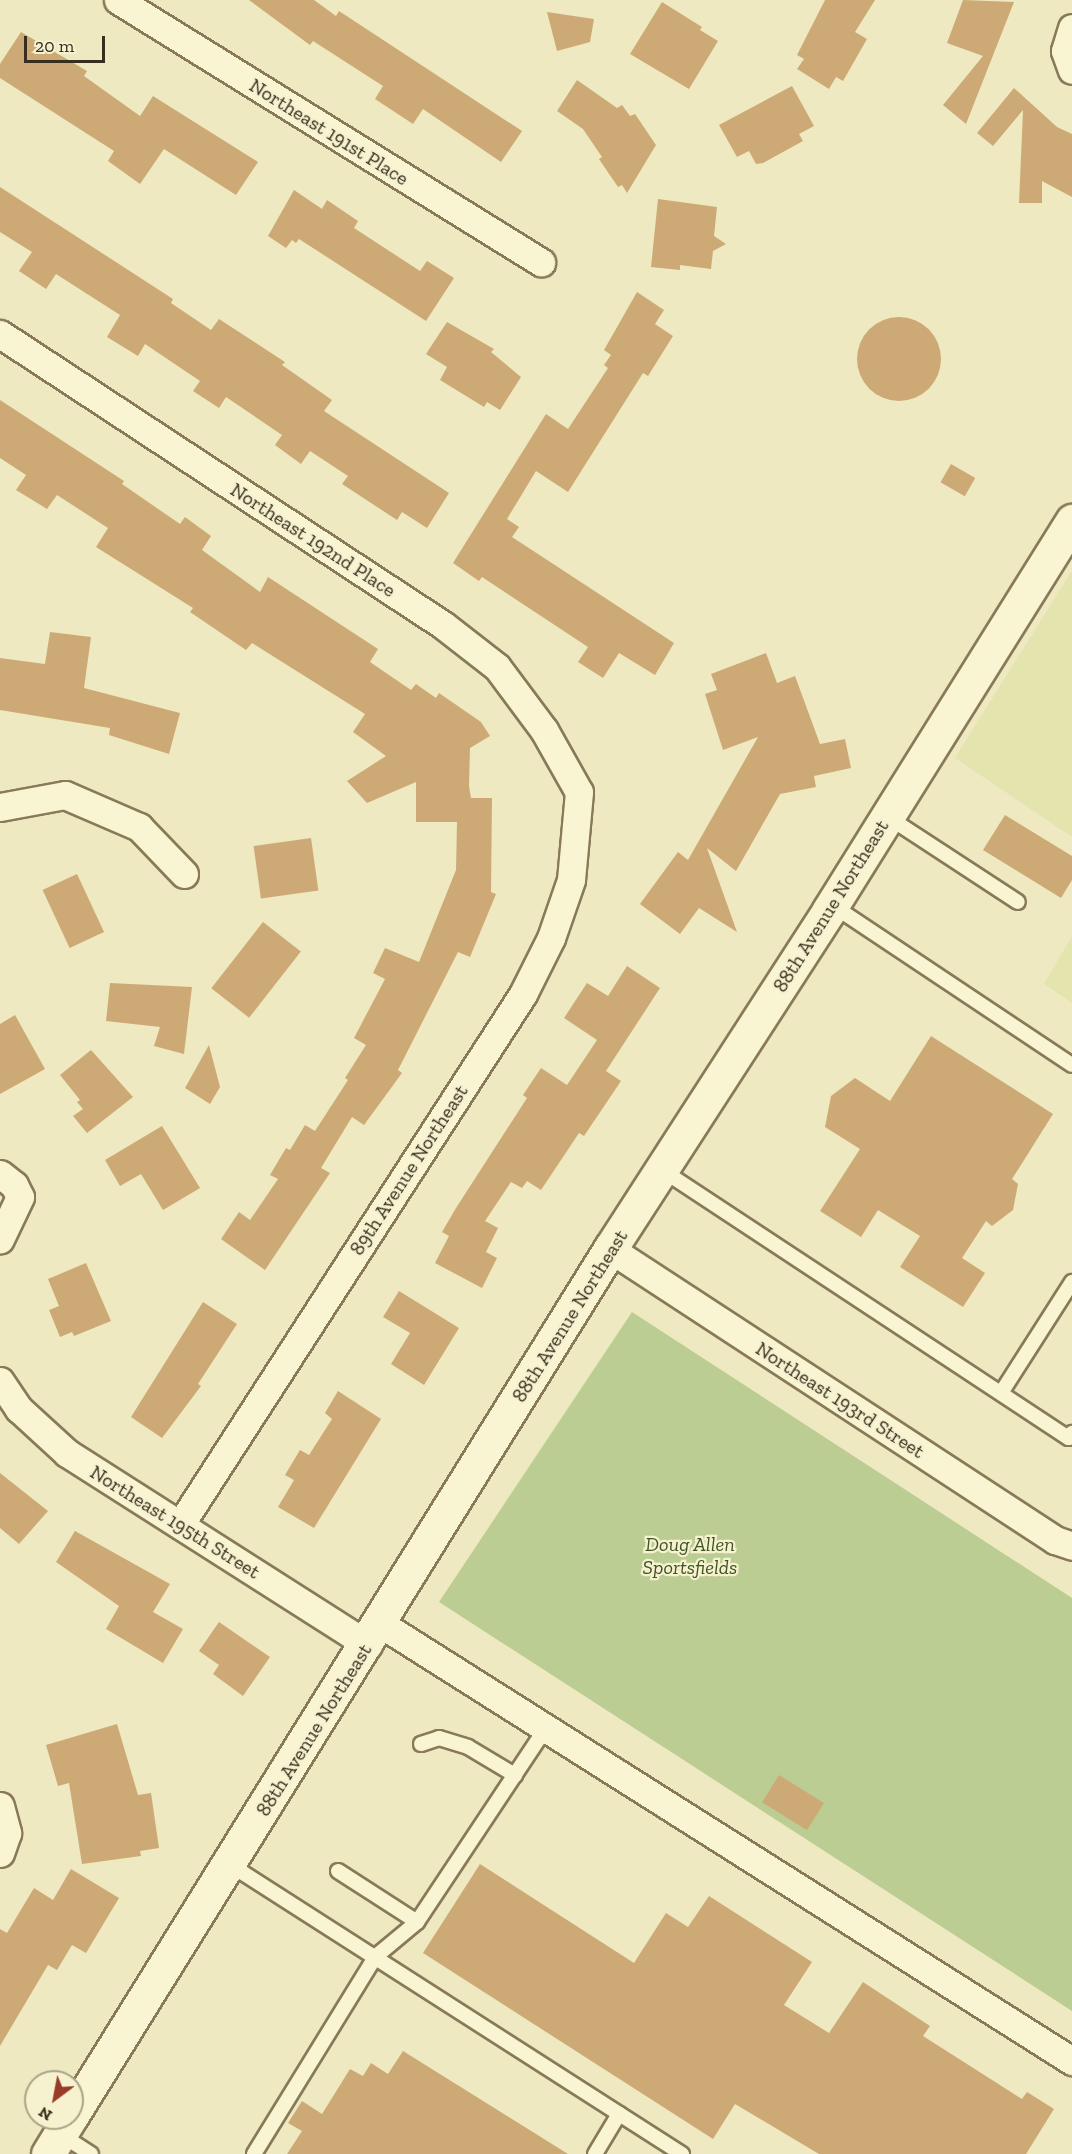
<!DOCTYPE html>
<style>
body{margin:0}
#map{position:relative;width:1072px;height:2154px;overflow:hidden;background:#eee9c0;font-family:"Zilla Slab",serif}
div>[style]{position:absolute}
.farmland>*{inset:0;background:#e3e4ae}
.green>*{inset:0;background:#bccd94}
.building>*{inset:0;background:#cdaa75;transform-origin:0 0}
.round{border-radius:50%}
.roads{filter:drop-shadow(2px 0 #887a58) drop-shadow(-2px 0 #887a58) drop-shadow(0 2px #887a58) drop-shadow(0 -2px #887a58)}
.lane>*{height:14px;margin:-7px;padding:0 7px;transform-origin:7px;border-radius:7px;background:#f9f5d3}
.street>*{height:27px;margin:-13.5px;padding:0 13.5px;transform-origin:13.5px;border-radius:13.5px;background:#f9f5d3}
.secondary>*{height:33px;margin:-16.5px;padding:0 16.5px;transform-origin:16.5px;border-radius:16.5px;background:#f9f5d3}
span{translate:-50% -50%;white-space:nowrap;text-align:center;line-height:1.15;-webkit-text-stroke:4.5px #f6f2d0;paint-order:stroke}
.street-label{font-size:20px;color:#372e1d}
.park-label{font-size:20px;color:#3f5423;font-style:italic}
.north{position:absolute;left:24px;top:2070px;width:60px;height:60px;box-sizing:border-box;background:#f6f2d0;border:2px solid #aaa488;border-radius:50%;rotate:212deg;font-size:16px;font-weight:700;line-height:24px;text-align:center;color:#372e1d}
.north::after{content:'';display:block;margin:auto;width:21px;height:27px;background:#983b27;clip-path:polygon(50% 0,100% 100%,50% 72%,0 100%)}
.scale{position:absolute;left:24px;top:36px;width:81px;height:27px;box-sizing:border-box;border:3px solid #372e1d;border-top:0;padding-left:8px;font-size:18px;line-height:21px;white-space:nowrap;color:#372e1d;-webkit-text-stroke:4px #f6f2d0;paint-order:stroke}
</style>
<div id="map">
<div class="farmland">
<div style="clip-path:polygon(1072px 571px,1072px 837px,955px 758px)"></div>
<div style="clip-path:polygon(1072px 936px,1072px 1003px,1044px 984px)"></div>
</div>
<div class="green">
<div style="clip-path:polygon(632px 1312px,1072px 1598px,1072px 2011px,439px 1602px)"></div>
</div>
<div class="building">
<div style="clip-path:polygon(249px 0,314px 0,336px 16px,339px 11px,522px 131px,501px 162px,423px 109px,413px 124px,375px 99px,383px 86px,313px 41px,310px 45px)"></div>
<div style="clip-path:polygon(825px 0,875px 0,855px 32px,867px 39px,843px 81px,836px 77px,829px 89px,797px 69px,804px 59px,797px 55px)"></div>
<div style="clip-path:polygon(963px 0,1014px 2px,966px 124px,943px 105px,983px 56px,947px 43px)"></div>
<div style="clip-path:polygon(662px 2px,702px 27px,700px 30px,718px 41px,689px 89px,630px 54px)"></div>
<div style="clip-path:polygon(547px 12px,594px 19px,590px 42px,557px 51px)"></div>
<div style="clip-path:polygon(21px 32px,87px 71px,84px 76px,140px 116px,153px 96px,258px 162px,236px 195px,164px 149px,140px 184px,108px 161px,114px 151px,0 78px,0 64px)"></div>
<div style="clip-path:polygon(577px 80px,617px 108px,622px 105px,630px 116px,635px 114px,656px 145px,627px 193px,622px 185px,618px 187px,599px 159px,602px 157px,583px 129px,557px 111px)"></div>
<div style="clip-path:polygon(792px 86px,814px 126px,799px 134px,803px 141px,763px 163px,756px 164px,749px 151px,737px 157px,719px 125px)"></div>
<div style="clip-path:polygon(1014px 88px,1057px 127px,1072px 134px,1072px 197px,1042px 181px,1042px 203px,1019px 203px,1023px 110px,993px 146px,977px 133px)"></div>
<div style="clip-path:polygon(0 187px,173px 299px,171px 303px,211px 330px,219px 319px,285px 362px,282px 365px,332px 400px,324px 411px,449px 493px,427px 528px,402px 512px,397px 520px,342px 484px,348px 476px,310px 451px,301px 464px,275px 445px,282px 435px,226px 397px,219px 408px,193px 391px,200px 381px,145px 344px,138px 356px,107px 337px,120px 315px,56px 274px,46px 289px,19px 271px,32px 252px,0 232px)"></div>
<div style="clip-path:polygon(294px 190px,322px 209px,327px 200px,358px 221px,354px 228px,420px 271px,427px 261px,454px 278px,426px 321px,299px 239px,296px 243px,292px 240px,286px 248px,268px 236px)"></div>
<div style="clip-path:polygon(658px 199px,717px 207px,714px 236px,726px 244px,713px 251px,711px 269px,680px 265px,680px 270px,651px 267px)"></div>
<div style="clip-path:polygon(637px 292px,664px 310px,655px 324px,673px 336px,648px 376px,643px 373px,568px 492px,536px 471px,507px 519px,519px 527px,512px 537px,674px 643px,655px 675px,619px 653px,603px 678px,578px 662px,588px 647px,482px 577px,479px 581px,453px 563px,546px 414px,568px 429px,608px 368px,604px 365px,611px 355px,604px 350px)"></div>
<div class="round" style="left:857px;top:317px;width:84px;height:84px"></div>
<div style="clip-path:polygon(447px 322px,494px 349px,491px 352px,521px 377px,500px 410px,487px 402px,484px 407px,440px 380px,447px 367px,426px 354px)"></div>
<div style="clip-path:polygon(0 400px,124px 481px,122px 484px,180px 524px,185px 517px,211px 536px,202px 550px,260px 592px,268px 577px,378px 649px,370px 662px,411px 690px,416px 684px,436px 698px,439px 693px,481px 722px,490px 736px,470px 748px,469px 786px,471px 798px,492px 798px,491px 892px,496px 894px,470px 957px,458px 952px,398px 1070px,402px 1073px,364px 1125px,352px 1117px,321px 1168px,330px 1173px,265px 1270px,221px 1239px,239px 1212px,250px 1220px,278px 1179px,270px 1175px,286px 1148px,290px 1150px,305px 1125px,315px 1131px,348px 1080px,345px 1078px,366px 1045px,354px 1038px,385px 979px,373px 973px,385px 948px,419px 962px,456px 870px,457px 822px,416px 822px,416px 782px,367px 803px,347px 781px,386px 756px,353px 732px,365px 714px,252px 643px,246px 650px,190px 612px,193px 608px,96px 547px,108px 528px,57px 495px,47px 509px,16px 490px,26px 475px,0 458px)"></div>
<div style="left:951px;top:464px;width:28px;height:21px;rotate:30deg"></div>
<div style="clip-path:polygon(50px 632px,91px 637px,84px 688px,180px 713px,169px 754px,109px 735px,110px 728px,0 710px,0 658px,45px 664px)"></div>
<div style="clip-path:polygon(766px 653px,777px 683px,795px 676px,820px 744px,845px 739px,851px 768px,814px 776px,816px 787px,780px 794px,736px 871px,707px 848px,737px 932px,699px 908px,680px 934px,640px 904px,678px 852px,688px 860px,758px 737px,723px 750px,705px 694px,717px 690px,711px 674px)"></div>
<div style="clip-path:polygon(1005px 815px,1072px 856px,1072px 880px,1061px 898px,983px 850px)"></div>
<div style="left:311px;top:838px;width:53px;height:58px;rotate:82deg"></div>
<div style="left:77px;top:874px;width:64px;height:38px;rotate:65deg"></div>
<div style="left:263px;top:922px;width:48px;height:84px;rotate:38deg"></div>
<div style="clip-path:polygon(627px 966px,660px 988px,606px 1071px,621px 1081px,584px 1136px,579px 1133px,541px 1190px,527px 1181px,522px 1188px,511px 1182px,485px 1221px,498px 1228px,486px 1252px,497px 1258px,482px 1288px,435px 1263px,449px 1236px,442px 1232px,456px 1208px,527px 1098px,523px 1095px,541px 1068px,567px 1085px,597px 1040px,564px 1018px,587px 983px,608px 996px)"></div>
<div style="clip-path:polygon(110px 983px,192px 987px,184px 1054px,154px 1046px,160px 1027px,106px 1021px)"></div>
<div style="clip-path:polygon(15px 1015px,45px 1069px,0 1094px,0 1024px)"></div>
<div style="clip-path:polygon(931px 1036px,1053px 1114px,1012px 1179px,1018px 1184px,1013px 1210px,992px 1226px,986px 1221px,962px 1258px,985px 1273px,963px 1307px,900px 1267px,920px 1236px,878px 1210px,861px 1237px,820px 1211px,860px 1149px,825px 1127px,831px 1096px,855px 1078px,890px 1101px)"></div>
<div style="clip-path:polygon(209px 1045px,220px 1087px,210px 1104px,185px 1088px)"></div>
<div style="clip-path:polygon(91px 1050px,133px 1097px,87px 1133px,73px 1116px,83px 1109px,77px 1102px,80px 1100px,60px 1075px)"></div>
<div style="clip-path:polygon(162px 1126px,200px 1188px,163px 1210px,141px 1174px,120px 1186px,105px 1160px)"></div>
<div style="clip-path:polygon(86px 1263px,111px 1321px,74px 1336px,72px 1332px,60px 1337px,49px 1310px,59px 1306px,48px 1279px)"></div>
<div style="clip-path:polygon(399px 1291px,459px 1328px,424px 1385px,391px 1364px,410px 1333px,383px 1317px)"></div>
<div style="clip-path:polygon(203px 1302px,237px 1324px,198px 1384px,201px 1386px,162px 1438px,131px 1417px)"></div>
<div style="clip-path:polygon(338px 1391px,381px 1419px,314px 1528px,278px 1507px,294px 1480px,285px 1475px,300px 1450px,309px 1455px,332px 1419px,325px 1413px)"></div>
<div style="clip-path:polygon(0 1473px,48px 1511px,19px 1544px,0 1528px)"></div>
<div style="clip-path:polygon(75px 1531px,170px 1584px,153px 1612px,183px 1629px,163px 1663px,106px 1629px,119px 1606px,56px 1562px)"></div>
<div style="clip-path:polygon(219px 1622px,270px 1657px,243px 1696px,213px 1674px,219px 1665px,199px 1651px)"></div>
<div style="clip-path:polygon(117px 1724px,138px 1795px,151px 1793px,159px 1848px,140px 1851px,141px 1856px,82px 1864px,69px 1783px,58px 1786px,46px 1745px)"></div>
<div style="left:779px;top:1775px;width:53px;height:32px;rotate:32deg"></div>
<div style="clip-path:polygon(480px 1864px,634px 1963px,666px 1913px,688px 1927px,709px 1896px,812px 1962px,784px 2005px,829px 2033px,863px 1982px,930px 2026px,923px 2036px,1022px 2099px,1027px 2092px,1054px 2109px,1026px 2154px,819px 2154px,735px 2104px,713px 2139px,423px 1953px)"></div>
<div style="clip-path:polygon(71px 1869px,119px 1898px,86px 1953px,72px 1945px,57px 1970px,48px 1965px,0 2046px,0 1929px,7px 1933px,34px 1888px,53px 1900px)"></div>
<div style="clip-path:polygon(403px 2051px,568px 2154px,287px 2154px,302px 2131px,288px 2123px,302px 2101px,322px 2114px,350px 2069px,363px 2076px,371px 2063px,388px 2074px)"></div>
</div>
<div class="roads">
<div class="lane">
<div style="left:888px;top:817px;width:155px;rotate:33.2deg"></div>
<div style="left:832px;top:905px;width:288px;rotate:33.7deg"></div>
<div style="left:662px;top:1170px;width:487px;rotate:33.4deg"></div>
<div style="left:1069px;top:1438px;width:6px;rotate:-59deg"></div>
<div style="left:1001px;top:1393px;width:132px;rotate:-57.4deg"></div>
<div style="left:421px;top:1744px;width:19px;rotate:-18deg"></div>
<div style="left:439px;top:1738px;width:30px;rotate:17deg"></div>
<div style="left:468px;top:1747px;width:55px;rotate:30.8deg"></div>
<div style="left:229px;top:1864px;width:538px;rotate:32.63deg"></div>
<div style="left:338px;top:1871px;width:94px;rotate:32.8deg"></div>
<div style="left:60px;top:2134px;width:37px;rotate:33deg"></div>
<div style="left:254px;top:2154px;width:231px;rotate:-58.4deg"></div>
<div style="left:375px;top:1957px;width:55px;rotate:-39.8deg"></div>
<div style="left:417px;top:1922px;width:232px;rotate:-56.4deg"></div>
<div style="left:595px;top:2154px;width:47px;rotate:-59deg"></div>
</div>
<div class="street">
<div style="left:118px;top:0;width:498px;rotate:31.8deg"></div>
<div style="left:1072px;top:28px;width:24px;rotate:107deg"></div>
<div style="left:1065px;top:51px;width:20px;rotate:70deg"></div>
<div style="left:0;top:334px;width:530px;rotate:33.3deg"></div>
<div style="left:443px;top:625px;width:68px;rotate:37.9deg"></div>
<div style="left:497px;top:667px;width:79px;rotate:53.3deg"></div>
<div style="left:544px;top:730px;width:71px;rotate:60.6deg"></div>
<div style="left:579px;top:792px;width:88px;rotate:95.2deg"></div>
<div style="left:571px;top:880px;width:61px;rotate:109deg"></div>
<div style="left:551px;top:938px;width:63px;rotate:116.6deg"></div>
<div style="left:523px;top:994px;width:632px;rotate:122.86deg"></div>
<div style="left:0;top:807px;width:66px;rotate:-10.5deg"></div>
<div style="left:65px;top:795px;width:81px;rotate:23.4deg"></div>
<div style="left:139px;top:827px;width:65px;rotate:46.2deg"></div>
<div style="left:0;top:1174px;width:18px;rotate:38deg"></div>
<div style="left:14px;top:1185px;width:13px;rotate:63deg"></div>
<div style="left:20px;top:1197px;width:47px;rotate:115.5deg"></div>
<div style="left:610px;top:1249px;width:532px;rotate:33.18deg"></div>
<div style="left:1055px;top:1540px;width:18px;rotate:19deg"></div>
<div style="left:0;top:1381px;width:34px;rotate:56deg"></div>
<div style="left:19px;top:1409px;width:65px;rotate:42.5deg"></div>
<div style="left:67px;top:1453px;width:357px;rotate:32.5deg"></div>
<div style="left:381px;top:1624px;width:818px;rotate:32.31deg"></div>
<div style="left:0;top:1806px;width:28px;rotate:75deg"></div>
<div style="left:7px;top:1833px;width:21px;rotate:109deg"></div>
</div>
<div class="secondary">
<div style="left:72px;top:2115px;width:1020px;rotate:-58.15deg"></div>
<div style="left:610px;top:1249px;width:404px;rotate:-57.1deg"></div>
<div style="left:829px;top:910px;width:459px;rotate:-58deg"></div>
<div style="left:48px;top:2154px;width:42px;rotate:-58.6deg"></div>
</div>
</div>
<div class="street-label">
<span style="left:329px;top:132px;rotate:32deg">Northeast 191st Place</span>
<span style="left:313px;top:540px;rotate:33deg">Northeast 192nd Place</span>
<span style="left:831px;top:906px;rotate:-58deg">88th Avenue Northeast</span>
<span style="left:409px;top:1170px;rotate:-57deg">89th Avenue Northeast</span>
<span style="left:570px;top:1316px;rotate:-58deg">88th Avenue Northeast</span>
<span style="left:840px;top:1400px;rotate:33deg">Northeast 193rd Street</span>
<span style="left:175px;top:1522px;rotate:32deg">Northeast 195th Street</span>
<span style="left:314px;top:1730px;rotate:-58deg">88th Avenue Northeast</span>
</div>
<div class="park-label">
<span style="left:690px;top:1556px">Doug Allen<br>Sportsfields</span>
</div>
<div class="north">N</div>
<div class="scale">20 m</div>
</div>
